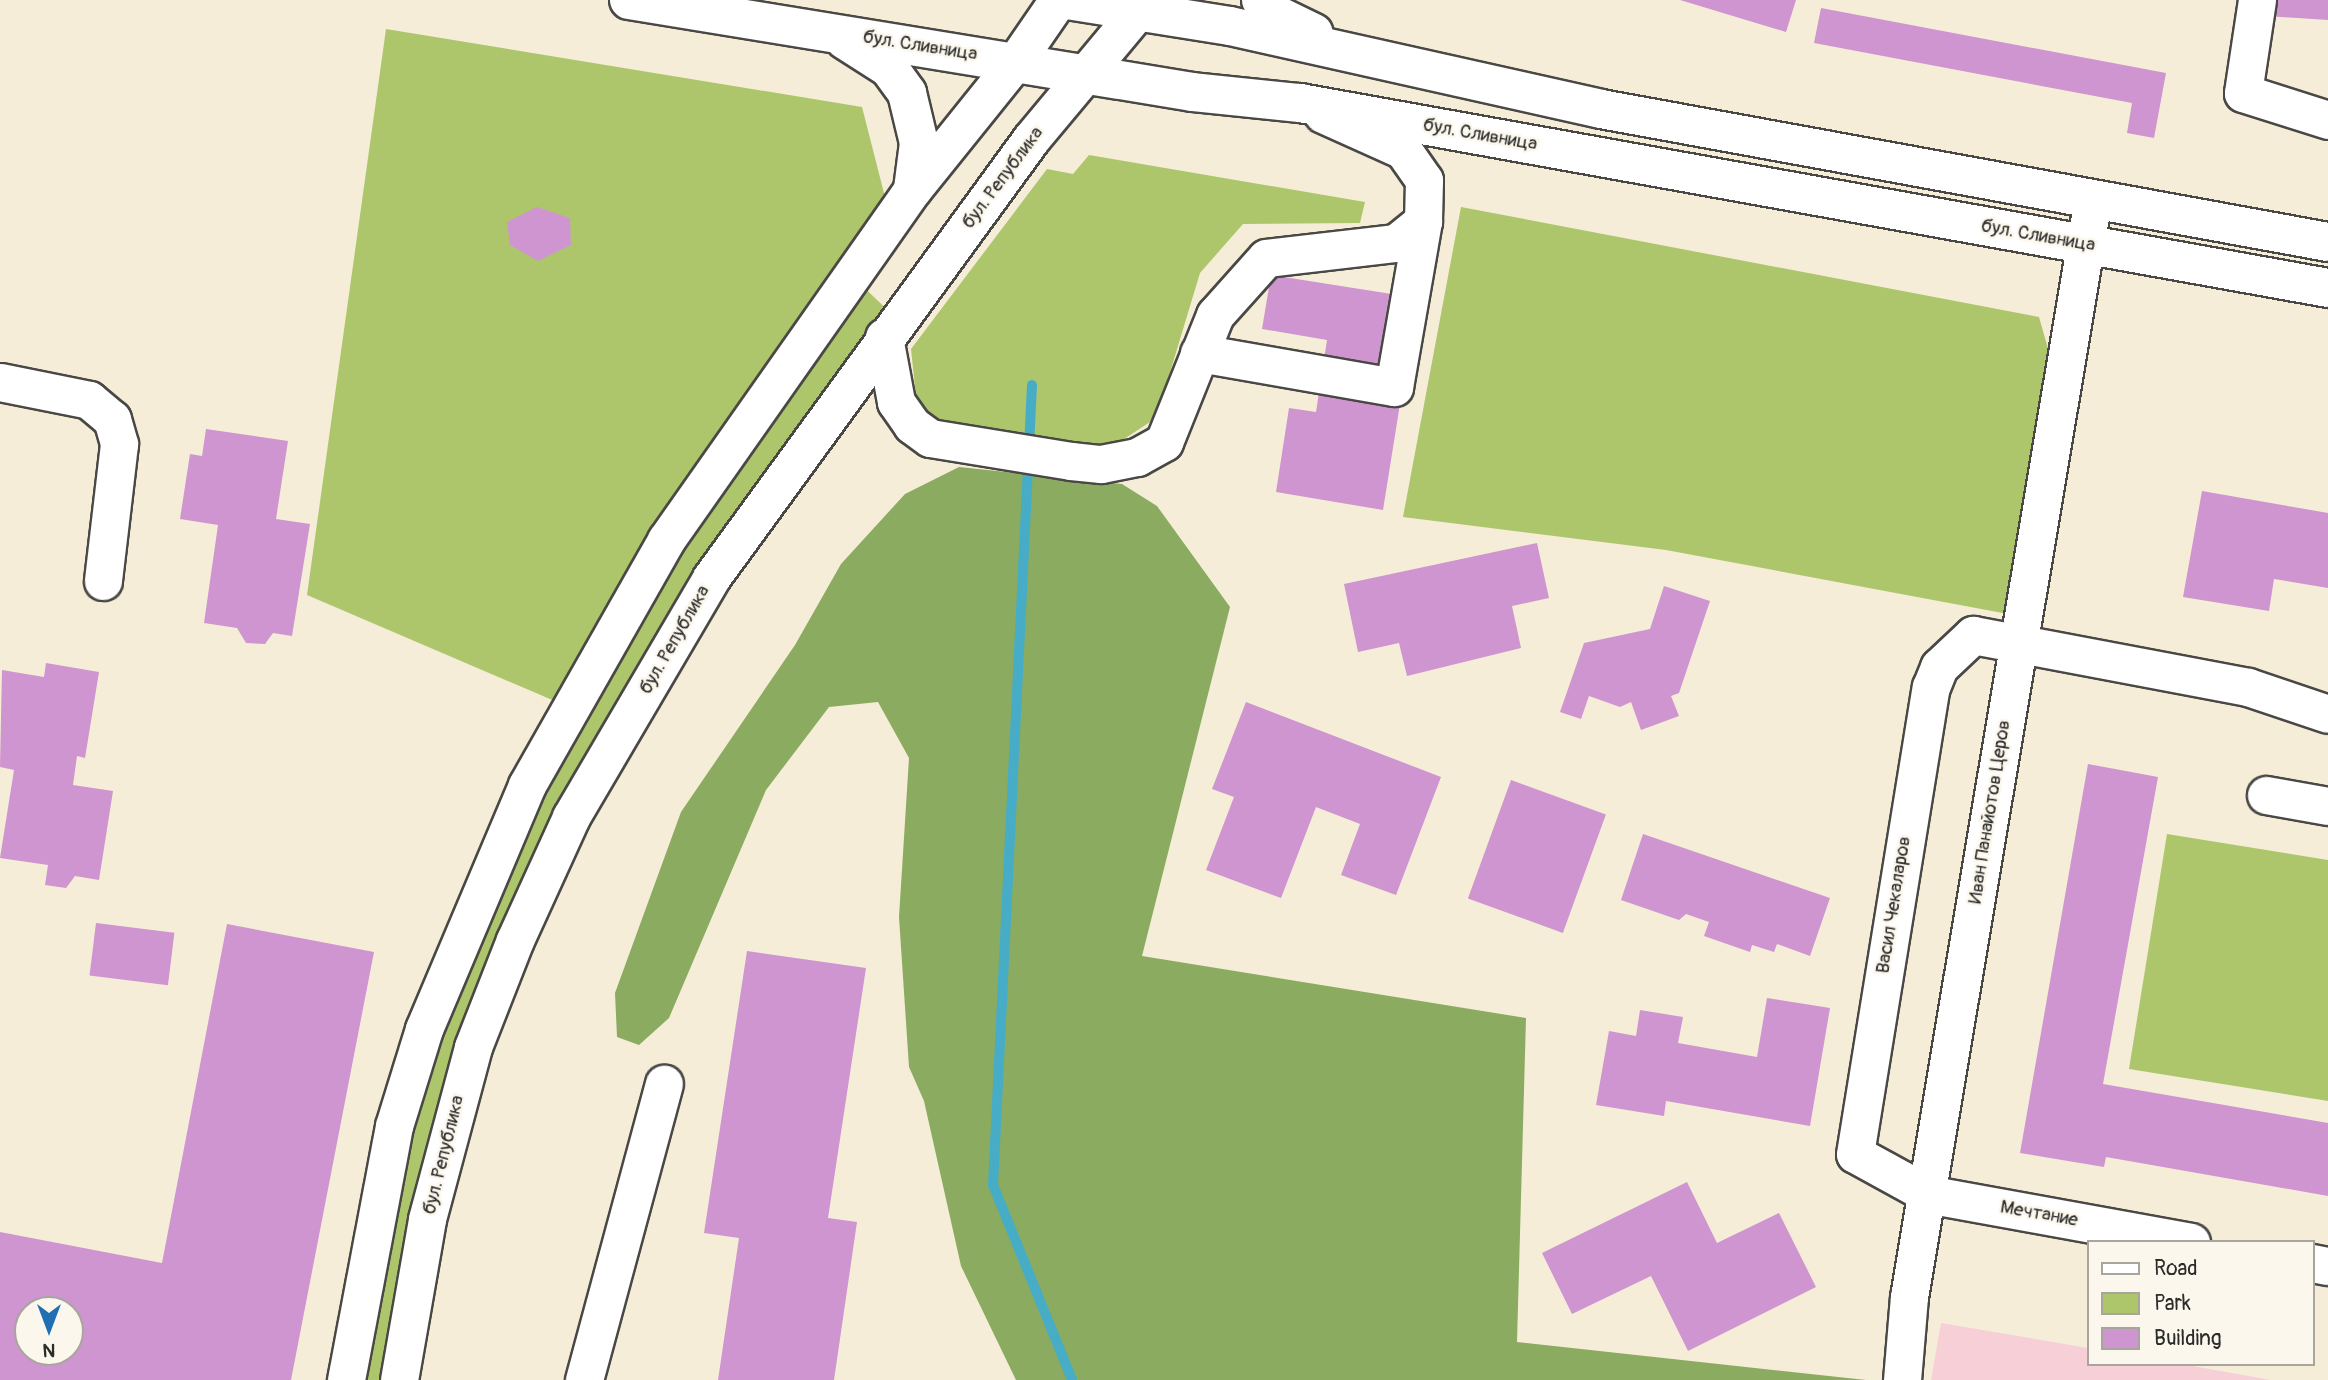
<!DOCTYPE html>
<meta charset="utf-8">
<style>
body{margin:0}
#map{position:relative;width:2328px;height:1380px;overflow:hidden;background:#f5edd7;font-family:Pangolin,sans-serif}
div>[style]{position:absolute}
.built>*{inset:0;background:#f6cfd7}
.green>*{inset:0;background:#adc66c}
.forest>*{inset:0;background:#8aab60}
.stream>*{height:10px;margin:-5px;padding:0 5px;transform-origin:5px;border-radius:5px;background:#47adc6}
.building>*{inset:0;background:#ce95d0;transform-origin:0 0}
.roads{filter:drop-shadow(2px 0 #494845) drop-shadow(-2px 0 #494845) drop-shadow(0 2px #494845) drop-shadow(0 -2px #494845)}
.minor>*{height:37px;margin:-18.5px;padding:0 18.5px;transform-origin:18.5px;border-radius:18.5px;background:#fff}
.major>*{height:38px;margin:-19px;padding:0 19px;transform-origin:19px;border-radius:19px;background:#fff}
span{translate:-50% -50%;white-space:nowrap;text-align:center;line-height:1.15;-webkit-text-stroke:5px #fbf7ec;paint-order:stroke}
.street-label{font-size:19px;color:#2b2b2b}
.legend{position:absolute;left:2087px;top:1240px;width:228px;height:126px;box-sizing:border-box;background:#fbf7ec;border:2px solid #a8a59f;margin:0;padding:9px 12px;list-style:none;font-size:21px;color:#2b2b2b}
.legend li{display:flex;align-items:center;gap:14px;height:35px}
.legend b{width:35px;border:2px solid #a8a59f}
.north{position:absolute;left:14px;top:1296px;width:70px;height:70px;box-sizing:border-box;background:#fbf7ec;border:2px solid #a8a59f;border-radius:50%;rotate:180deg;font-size:19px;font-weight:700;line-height:28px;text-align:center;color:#2b2b2b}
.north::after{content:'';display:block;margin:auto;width:24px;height:32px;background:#1f6fb2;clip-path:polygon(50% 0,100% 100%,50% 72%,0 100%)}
</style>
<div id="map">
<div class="built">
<div style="clip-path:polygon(1941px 1323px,2088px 1348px,2088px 1364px,2181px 1364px,2271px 1380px,1931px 1380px)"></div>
</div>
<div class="green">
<div style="clip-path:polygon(386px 29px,862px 107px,885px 197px,852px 276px,897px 319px,711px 578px,515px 940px,399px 1380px,346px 1380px,394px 1126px,571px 708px,307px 595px)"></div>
<div style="clip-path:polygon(1089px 155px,1365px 202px,1360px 223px,1243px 224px,1200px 273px,1165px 389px,1150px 422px,1118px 443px,1088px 444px,939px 423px,917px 406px,911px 349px,1047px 169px,1073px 174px)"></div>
<div style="clip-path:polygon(1461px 207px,2039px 317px,2051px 359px,2008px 614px,1666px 550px,1403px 517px)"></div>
<div style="clip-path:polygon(2167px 834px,2328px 860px,2328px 1101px,2129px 1069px)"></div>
</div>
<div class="forest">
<div style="clip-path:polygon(959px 467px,1122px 484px,1157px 506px,1230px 607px,1142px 956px,1526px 1018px,1517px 1342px,1866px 1380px,1016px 1380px,961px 1266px,924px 1101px,909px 1067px,899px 917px,909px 758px,878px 702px,829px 707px,766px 790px,669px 1018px,639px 1045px,617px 1037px,615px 993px,681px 812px,795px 645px,841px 564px,905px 494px)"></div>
</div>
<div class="stream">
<div style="left:1032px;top:385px;width:801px;rotate:92.79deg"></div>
<div style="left:993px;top:1185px;width:210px;rotate:67.9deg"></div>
</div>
<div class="building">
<div style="clip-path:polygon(1680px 0,1796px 0,1786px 32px)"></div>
<div style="clip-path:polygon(2269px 0,2328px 0,2328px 20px,2266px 16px)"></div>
<div style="clip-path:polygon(1821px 8px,2166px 73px,2154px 138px,2127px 133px,2132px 103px,1814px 43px)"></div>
<div style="clip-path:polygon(537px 207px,570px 218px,571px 245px,538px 261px,510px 245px,507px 222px)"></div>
<div style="clip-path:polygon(1271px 275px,1417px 298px,1383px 510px,1276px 492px,1289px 408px,1316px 412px,1327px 340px,1262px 329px)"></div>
<div style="clip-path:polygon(206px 429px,288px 441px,276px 519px,310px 524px,292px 636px,273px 633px,265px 644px,246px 643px,237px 628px,204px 623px,218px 525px,180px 519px,190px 454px,202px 456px)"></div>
<div style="clip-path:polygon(2202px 491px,2328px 513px,2328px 588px,2274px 579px,2269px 611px,2183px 597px)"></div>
<div style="clip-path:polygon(1537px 543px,1549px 598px,1512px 606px,1521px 648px,1407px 676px,1399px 643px,1358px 652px,1344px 584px)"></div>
<div style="clip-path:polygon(1664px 586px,1710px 601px,1679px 693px,1671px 696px,1679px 716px,1641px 730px,1631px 702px,1620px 707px,1589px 696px,1581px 719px,1560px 712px,1584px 643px,1650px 629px)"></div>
<div style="clip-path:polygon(46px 663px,99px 672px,85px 758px,77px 756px,73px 785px,113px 791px,99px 880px,75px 876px,66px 888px,45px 885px,48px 865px,0 858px,14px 770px,0 767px,2px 670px,44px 677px)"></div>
<div style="clip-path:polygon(1246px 702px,1441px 777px,1396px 895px,1341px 875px,1360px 824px,1316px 807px,1281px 898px,1206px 870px,1234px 797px,1212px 789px)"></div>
<div style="clip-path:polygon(2088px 764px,2158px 777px,2103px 1084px,2328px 1123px,2328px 1196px,2106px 1157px,2104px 1167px,2020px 1153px)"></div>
<div style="left:1511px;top:780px;width:101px;height:126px;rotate:20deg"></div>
<div style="clip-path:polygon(1643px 834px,1830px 898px,1810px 956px,1777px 944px,1774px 952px,1752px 945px,1750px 952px,1704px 936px,1709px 922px,1686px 914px,1679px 920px,1621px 900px)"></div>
<div style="left:96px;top:923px;width:79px;height:53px;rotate:7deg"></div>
<div style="clip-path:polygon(evenodd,227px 924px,374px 952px,291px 1380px,0 1380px,0 1232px,162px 1263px,227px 924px,28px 1310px,70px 1310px,70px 1352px,28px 1352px,28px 1310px)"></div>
<div style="clip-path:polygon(747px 951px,866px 968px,828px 1218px,857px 1222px,834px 1380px,718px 1380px,739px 1238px,704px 1233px)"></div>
<div style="clip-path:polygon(1767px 998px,1830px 1008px,1810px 1126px,1666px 1101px,1664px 1116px,1596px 1105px,1609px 1031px,1636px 1036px,1640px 1010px,1683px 1017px,1678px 1043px,1757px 1057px)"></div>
<div style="clip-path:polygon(1687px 1182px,1717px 1243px,1779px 1213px,1816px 1287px,1688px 1351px,1651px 1276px,1572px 1314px,1542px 1253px)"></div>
</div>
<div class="roads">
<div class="minor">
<div style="left:2257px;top:0;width:94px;rotate:98.6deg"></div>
<div style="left:2243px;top:93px;width:89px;rotate:17.6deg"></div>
<div style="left:884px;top:337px;width:66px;rotate:79.5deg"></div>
<div style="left:896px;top:402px;width:28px;rotate:55deg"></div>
<div style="left:912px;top:425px;width:22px;rotate:36deg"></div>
<div style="left:930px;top:438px;width:143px;rotate:9.3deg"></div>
<div style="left:1071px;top:461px;width:30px;rotate:6deg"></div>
<div style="left:1101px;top:464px;width:37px;rotate:-11deg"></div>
<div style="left:1137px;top:457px;width:31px;rotate:-29deg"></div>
<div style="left:1164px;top:442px;width:137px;rotate:-68.1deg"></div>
<div style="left:1215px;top:315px;width:76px;rotate:-48.2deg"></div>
<div style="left:1266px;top:258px;width:131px;rotate:-6.6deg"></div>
<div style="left:1396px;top:243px;width:35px;rotate:-39deg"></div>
<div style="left:1199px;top:353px;width:198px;rotate:9.9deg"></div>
<div style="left:1394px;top:387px;width:169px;rotate:-80.1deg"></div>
<div style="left:1423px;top:221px;width:41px;rotate:-88.6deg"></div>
<div style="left:1424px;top:180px;width:37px;rotate:-125deg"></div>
<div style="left:1403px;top:150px;width:88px;rotate:-155.8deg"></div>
<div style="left:0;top:382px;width:91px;rotate:11.4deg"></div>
<div style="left:89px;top:400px;width:30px;rotate:40deg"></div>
<div style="left:112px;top:419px;width:26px;rotate:74deg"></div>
<div style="left:119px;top:444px;width:138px;rotate:96.7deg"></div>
<div style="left:2266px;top:795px;width:63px;rotate:10.1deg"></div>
<div style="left:2191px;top:1242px;width:267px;rotate:-169.7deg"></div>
<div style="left:1928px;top:1194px;width:83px;rotate:-151.3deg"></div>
<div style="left:1855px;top:1154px;width:473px;rotate:-80.8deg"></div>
<div style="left:1931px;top:687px;width:22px;rotate:-68deg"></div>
<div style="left:1939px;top:667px;width:47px;rotate:-43.3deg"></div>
<div style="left:1973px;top:635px;width:280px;rotate:10.7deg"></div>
<div style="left:2248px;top:687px;width:84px;rotate:18.6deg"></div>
<div style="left:2312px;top:1263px;width:16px;rotate:11deg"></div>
<div style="left:346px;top:1380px;width:258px;rotate:-79.3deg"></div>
<div style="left:394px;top:1126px;width:102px;rotate:-72.8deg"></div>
<div style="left:424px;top:1029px;width:265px;rotate:-67.1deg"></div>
<div style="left:527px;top:785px;width:282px;rotate:-60.4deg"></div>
<div style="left:666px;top:540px;width:429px;rotate:-54.9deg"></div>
<div style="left:913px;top:189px;width:164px;rotate:-51.2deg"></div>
<div style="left:1016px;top:61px;width:74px;rotate:-55.5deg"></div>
<div style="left:399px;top:1380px;width:163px;rotate:-80.1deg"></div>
<div style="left:427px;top:1219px;width:178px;rotate:-75deg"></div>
<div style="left:473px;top:1047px;width:115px;rotate:-68.6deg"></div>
<div style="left:515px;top:940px;width:135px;rotate:-65.5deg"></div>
<div style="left:571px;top:817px;width:277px;rotate:-59.6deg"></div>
<div style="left:711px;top:578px;width:543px;rotate:-53.91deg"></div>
<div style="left:1031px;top:139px;width:181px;rotate:-50.2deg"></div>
<div style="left:584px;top:1380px;width:307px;rotate:-74.9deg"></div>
<div style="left:1902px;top:1380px;width:83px;rotate:-85.2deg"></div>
<div style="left:1909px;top:1297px;width:1113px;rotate:-80.49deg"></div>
</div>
<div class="major">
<div style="left:629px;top:0;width:571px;rotate:9.26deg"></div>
<div style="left:1193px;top:92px;width:108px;rotate:5.9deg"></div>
<div style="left:1300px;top:103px;width:1045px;rotate:10.2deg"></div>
<div style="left:1067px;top:0;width:165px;rotate:9.1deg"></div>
<div style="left:1230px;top:26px;width:380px;rotate:12.6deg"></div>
<div style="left:1601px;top:109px;width:739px;rotate:10.37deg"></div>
<div style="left:1261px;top:0;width:20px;rotate:45deg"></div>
<div style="left:1275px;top:14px;width:43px;rotate:26deg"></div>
<div style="left:845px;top:40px;width:52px;rotate:32.5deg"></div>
<div style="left:889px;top:68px;width:31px;rotate:54deg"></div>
<div style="left:907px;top:93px;width:51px;rotate:76.5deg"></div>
<div style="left:919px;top:143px;width:46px;rotate:97.4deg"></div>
</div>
</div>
<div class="street-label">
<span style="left:920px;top:46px;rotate:9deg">бул. Сливница</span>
<span style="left:1480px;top:135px;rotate:10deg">бул. Сливница</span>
<span style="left:1003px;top:178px;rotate:-53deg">бул. Република</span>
<span style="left:2038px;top:236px;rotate:10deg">бул. Сливница</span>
<span style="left:675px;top:640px;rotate:-60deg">бул. Република</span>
<span style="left:1990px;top:812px;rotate:-81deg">Иван Панайотов Церов</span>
<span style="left:1894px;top:905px;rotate:-81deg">Васил Чекаларов</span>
<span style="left:444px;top:1155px;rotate:-76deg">бул. Република</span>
<span style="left:2039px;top:1214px;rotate:10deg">Мечтание</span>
</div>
<ul class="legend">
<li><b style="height:9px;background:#fff"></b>Road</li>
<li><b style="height:19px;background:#adc66c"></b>Park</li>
<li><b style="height:19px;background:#ce95d0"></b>Building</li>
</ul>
<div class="north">N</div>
</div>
